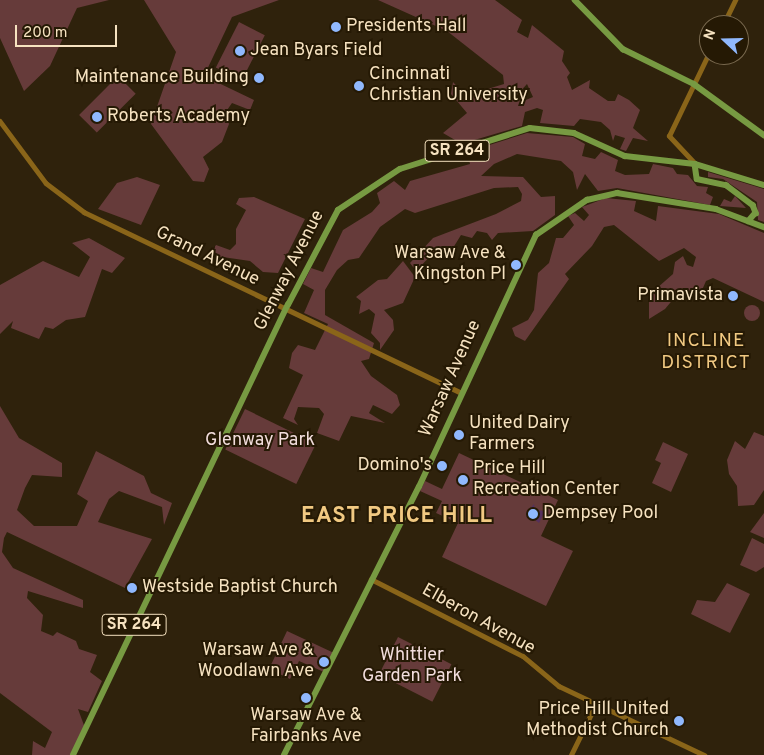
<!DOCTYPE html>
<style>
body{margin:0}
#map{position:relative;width:764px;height:755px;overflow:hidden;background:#2f220c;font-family:Overpass,sans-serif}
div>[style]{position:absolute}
.green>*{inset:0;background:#663b3a;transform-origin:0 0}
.round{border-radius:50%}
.water>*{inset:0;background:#55305c}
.minor>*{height:4.5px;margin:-2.25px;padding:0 2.25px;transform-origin:2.25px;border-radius:2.25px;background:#8a6519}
.major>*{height:5.5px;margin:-2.75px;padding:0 2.75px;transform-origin:2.75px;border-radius:2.75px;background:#779a42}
.dots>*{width:14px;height:14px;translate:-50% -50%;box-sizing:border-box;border:2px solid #251904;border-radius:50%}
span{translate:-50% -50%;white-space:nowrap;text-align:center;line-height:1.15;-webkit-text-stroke:4px #251904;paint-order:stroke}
.shield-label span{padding:1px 4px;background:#251904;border:1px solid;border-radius:4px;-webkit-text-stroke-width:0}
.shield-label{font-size:16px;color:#f6e2c0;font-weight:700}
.poi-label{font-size:18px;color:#f6e2c0}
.left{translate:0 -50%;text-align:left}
.right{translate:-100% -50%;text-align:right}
.street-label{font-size:18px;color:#f6e2c0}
.park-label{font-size:18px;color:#f2dddc}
.neighbourhood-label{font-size:19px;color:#f1c982;letter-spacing:1px}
.district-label{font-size:22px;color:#f1c982;font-weight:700;letter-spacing:1px}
.north{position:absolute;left:699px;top:15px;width:50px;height:50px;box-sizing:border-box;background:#251904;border:1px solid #79694f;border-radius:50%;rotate:291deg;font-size:14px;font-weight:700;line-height:20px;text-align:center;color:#f6e2c0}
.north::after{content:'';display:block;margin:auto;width:18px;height:22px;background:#90b8fd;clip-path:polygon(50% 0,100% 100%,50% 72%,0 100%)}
.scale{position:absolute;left:15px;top:25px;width:102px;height:22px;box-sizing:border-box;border:2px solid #f6e2c0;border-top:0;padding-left:6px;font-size:15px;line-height:18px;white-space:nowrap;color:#f6e2c0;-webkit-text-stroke:4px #251904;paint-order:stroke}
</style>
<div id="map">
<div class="green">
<div style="clip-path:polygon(0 0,109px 0,77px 8px,50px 66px,24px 91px,0 38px)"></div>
<div style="clip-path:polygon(144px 0,279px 0,232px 17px,204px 76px,254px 100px,250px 110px,232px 103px,225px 113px,229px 124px,222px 142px,203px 157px,209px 169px,204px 182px,193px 181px,151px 124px,176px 52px)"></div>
<div style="clip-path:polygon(evenodd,378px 0,495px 0,522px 20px,517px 32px,528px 38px,532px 25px,564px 51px,562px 61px,570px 73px,567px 77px,572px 90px,590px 80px,589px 88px,608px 101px,615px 101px,618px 94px,629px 100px,640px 110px,633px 128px,648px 141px,633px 138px,626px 151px,620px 149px,625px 138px,615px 135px,613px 141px,610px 130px,601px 122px,580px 119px,574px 126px,540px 123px,543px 110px,537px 108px,525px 112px,522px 126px,454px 146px,455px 140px,443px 133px,467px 113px,451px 94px,453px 82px,464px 94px,471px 94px,504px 84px,503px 75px,447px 31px,378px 0,527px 84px,533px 97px,521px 102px,516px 96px,527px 84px)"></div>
<div style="left:239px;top:22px;width:29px;height:51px;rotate:27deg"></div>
<div style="left:118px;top:76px;width:25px;height:55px;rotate:45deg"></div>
<div style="clip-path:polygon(527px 133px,573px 137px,585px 144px,582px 156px,595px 159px,601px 152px,618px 160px,615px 171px,625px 175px,649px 174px,653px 164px,673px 168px,677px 174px,688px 175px,697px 186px,708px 187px,706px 193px,713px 197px,710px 205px,617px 188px,598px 191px,585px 174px,577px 190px,573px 172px,561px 161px,517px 154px,494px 164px,481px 176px,523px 177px,541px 197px,555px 196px,555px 215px,533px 231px,498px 233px,492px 240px,487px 233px,477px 231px,472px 238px,461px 235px,453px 248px,439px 247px,416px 271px,410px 263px,433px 238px,496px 214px,521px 201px,522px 194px,518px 187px,494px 188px,415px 213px,405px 209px,380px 227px,359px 258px,348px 260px,337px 270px,325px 290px,325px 315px,374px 343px,369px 359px,361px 361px,371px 376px,397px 395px,400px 405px,392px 414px,373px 405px,369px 413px,385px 423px,351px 416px,339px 441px,317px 433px,324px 414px,319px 408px,298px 407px,294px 419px,298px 425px,283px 418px,303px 375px,289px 368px,292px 353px,298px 345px,315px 350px,328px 324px,304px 313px,314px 290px,303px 284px,311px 268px,323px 272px,343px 230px,372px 212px,380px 203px,377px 193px,394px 181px,405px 190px,410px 181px,470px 164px,467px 152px)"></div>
<div style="clip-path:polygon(708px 172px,764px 189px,764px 222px,758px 220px,757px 202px,723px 179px,708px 177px)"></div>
<div style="clip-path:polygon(137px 177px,160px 185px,141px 225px,98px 209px,117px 183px)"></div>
<div style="clip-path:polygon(735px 196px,746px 208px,720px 206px,724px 199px,731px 202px)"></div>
<div style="clip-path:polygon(254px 197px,305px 219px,278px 273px,263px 272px,250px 261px,209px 255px,216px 245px,230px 250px,236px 244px,236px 229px,246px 210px,236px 204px,239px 198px)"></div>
<div style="clip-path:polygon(606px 198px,636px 201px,634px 211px,656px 221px,658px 206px,719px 214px,764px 233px,764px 302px,713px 278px,706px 281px,699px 297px,680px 291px,665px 309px,649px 319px,649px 295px,673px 274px,675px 262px,683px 256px,687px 265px,693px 267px,696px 257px,684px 248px,659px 261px,614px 225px,604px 227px,592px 246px,565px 274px,569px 279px,525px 341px,515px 336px,512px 328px,528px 320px,534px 310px,538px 273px,549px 263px,556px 238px,563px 238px,574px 225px,568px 216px,575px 213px,584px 221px,589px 215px,582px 207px)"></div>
<div style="clip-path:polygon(89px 238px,125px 258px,112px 273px,102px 269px,85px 317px,66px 320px,53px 329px,45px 327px,39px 339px,11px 328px,13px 321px,0 334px,0 285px,43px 261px,79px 277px,90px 257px,72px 243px)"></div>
<div style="clip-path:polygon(403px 261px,415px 277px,403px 303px,384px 310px,393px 320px,394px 330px,380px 350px,380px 343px,371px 333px,375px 314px,369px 309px,359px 314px,361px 301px,356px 297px,378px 280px,387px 279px)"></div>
<div class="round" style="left:744px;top:305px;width:16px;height:16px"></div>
<div style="clip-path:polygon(0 406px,19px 438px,62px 463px,62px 477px,32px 475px,25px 488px,17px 510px,34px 526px,77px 526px,88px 501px,77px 494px,96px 451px,144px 476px,151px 493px,172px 503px,164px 525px,162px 507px,119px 491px,109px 499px,98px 522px,152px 539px,125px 588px,7px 532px,4px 538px,2px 552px,13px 568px,83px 600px,83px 608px,28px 591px,27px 598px,43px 615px,41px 631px,53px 636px,57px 632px,76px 641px,79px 649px,97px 655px,90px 672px,102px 681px,88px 712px,78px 709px,85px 728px,73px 755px,32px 755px,33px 741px,45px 748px,52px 732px,0 693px)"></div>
<div style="left:245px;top:409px;width:79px;height:45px;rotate:26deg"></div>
<div style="clip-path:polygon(754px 432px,764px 436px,764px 490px,754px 505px,738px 506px,737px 486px,729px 474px,727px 460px,735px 441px,745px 449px)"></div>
<div style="clip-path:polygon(663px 442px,688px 454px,671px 492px,652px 483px,661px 463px,655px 460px)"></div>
<div style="clip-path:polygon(459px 453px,558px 500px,541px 536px,573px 551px,546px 606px,442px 557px,458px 523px,436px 513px,442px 501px,420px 491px,425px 481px,442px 489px)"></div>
<div style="clip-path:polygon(764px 513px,764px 538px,750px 532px)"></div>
<div style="clip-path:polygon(752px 538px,764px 544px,764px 567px,756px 572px,740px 565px)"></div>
<div style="clip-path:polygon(727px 583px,750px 594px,730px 633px,691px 614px,697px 600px,715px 602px)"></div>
<div style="clip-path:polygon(287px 631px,334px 653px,324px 672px,299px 661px,290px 679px,269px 669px)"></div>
<div style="left:398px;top:637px;width:60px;height:42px;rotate:27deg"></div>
</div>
<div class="water">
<div style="clip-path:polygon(534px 504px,535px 510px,545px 511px,539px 523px,526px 513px)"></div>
</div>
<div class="minor">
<div style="left:723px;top:25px;width:28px;rotate:-64deg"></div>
<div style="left:0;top:121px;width:77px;rotate:53.4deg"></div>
<div style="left:46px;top:183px;width:48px;rotate:37.3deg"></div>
<div style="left:84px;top:212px;width:417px;rotate:25.6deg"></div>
<div style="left:695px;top:164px;width:38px;rotate:-133deg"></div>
<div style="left:669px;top:136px;width:92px;rotate:-64.3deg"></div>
<div style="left:371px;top:579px;width:170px;rotate:26.9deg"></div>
<div style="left:523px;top:656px;width:47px;rotate:39.8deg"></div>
<div style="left:559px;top:686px;width:161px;rotate:25.4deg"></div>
<div style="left:571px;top:755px;width:57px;rotate:-63.9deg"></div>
</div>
<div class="major">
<div style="left:575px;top:0;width:69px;rotate:45.6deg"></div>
<div style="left:623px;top:49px;width:79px;rotate:26.2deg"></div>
<div style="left:694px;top:84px;width:87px;rotate:36.1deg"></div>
<div style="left:695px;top:164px;width:15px;rotate:82deg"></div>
<div style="left:697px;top:179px;width:30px;rotate:12deg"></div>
<div style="left:726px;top:185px;width:34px;rotate:37deg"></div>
<div style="left:753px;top:205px;width:9px;rotate:69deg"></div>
<div style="left:756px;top:213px;width:11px;rotate:131deg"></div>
<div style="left:73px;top:755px;width:499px;rotate:-64.5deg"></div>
<div style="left:288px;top:305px;width:107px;rotate:-62.2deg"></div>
<div style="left:338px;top:210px;width:74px;rotate:-33.5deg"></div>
<div style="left:400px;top:169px;width:136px;rotate:-17.5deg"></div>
<div style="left:530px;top:128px;width:44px;rotate:6.5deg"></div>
<div style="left:574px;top:133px;width:56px;rotate:24.3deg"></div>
<div style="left:625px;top:156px;width:70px;rotate:6.5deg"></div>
<div style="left:695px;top:164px;width:72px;rotate:16.9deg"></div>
<div style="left:284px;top:755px;width:300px;rotate:-63.3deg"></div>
<div style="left:419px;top:487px;width:278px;rotate:-65.1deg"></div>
<div style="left:536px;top:235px;width:62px;rotate:-34.5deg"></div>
<div style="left:587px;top:200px;width:31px;rotate:-13deg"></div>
<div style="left:617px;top:193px;width:100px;rotate:9.2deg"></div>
<div style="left:716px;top:209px;width:51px;rotate:20.6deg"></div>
</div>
<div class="dots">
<div style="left:336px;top:27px;background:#90b8fd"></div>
<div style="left:240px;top:51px;background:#90b8fd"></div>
<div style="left:259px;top:78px;background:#90b8fd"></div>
<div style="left:359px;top:86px;background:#90b8fd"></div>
<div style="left:97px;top:117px;background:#90b8fd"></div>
<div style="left:516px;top:265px;background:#90b8fd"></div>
<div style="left:733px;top:296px;background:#90b8fd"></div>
<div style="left:459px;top:435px;background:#90b8fd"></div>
<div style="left:442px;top:466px;background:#90b8fd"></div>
<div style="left:463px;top:480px;background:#90b8fd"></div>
<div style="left:533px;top:514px;background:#90b8fd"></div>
<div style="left:132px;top:588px;background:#90b8fd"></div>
<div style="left:324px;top:662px;background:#90b8fd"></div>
<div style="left:306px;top:698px;background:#90b8fd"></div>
<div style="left:679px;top:721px;background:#90b8fd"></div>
</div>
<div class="shield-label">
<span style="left:457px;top:151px">SR 264</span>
<span style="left:134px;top:625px">SR 264</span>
</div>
<div class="poi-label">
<span class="left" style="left:346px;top:27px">Presidents Hall</span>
<span class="left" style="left:250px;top:51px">Jean Byars Field</span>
<span class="left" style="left:369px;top:86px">Cincinnati<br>Christian University</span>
<span class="right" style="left:249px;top:78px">Maintenance Building</span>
<span class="left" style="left:107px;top:117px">Roberts Academy</span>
<span class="right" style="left:506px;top:265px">Warsaw Ave &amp;<br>Kingston Pl</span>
<span class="right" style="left:723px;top:296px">Primavista</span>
<span class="left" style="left:469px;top:435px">United Dairy<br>Farmers</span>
<span class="right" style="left:432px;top:466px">Domino's</span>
<span class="left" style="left:473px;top:480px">Price Hill<br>Recreation Center</span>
<span class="left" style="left:543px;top:514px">Dempsey Pool</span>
<span class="left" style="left:142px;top:588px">Westside Baptist Church</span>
<span class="right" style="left:314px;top:662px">Warsaw Ave &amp;<br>Woodlawn Ave</span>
<span class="right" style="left:669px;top:721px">Price Hill United<br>Methodist Church</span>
<span style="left:306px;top:727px">Warsaw Ave &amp;<br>Fairbanks Ave</span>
</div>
<div class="street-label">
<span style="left:207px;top:257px;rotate:26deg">Grand Avenue</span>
<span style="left:290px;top:271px;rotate:-63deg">Glenway Avenue</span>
<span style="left:451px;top:379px;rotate:-66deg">Warsaw Avenue</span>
<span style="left:478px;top:620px;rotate:29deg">Elberon Avenue</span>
</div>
<div class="park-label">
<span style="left:260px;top:441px">Glenway Park</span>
<span style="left:412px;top:667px">Whittier<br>Garden Park</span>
</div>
<div class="neighbourhood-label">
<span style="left:706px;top:353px">INCLINE<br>DISTRICT</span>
</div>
<div class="district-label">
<span style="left:397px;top:517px">EAST PRICE HILL</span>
</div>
<div class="north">N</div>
<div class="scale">200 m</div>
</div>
